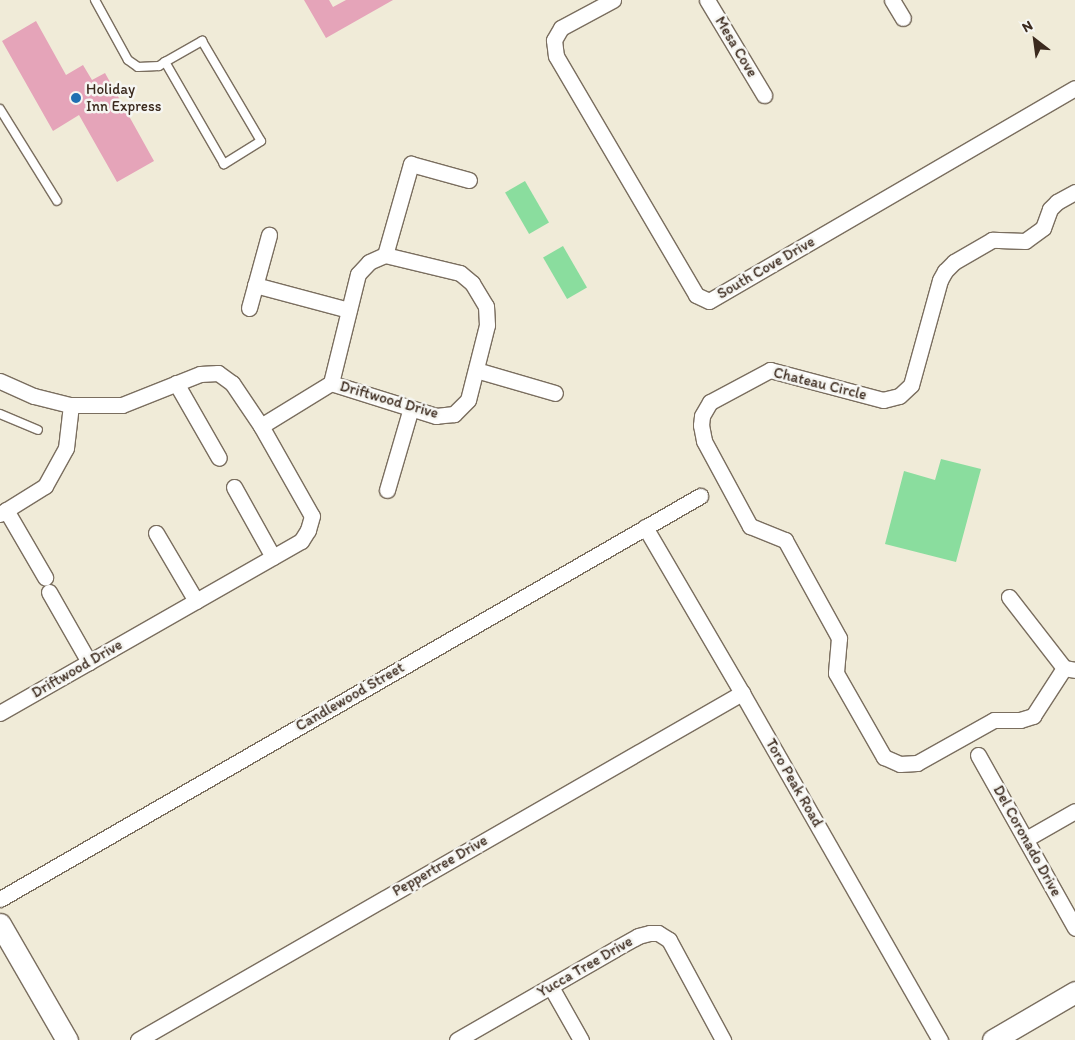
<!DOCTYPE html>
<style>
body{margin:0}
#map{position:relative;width:1075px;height:1040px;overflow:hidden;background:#f0ebd8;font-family:Itim,sans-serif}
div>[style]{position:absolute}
.green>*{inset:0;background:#8add9e;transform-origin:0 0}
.building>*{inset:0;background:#e5a4b9}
.roads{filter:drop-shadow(1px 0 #7a6e5f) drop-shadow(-1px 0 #7a6e5f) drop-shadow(0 1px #7a6e5f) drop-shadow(0 -1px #7a6e5f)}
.lane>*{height:8px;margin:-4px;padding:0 4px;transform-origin:4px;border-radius:4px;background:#fff}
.street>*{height:15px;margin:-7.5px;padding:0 7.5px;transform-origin:7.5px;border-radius:7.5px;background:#fff}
.secondary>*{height:21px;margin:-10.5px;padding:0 10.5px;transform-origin:10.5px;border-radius:10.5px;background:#fff}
.dots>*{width:14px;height:14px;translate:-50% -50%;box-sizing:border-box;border:2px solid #f6f6f2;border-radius:50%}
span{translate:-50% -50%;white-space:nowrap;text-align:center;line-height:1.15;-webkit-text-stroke:5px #f6f6f2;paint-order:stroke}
.street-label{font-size:15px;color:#3b2a1e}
.poi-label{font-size:15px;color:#3b2a1e}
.left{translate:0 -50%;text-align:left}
.north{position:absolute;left:1010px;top:15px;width:50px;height:50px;-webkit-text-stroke:4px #f6f6f2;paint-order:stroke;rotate:330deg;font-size:14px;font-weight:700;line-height:20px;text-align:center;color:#3b2a1e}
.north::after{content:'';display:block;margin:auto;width:18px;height:22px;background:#3b2a1e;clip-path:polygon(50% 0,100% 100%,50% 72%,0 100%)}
</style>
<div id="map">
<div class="green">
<div style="left:525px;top:181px;width:48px;height:23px;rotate:60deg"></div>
<div style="left:563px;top:246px;width:48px;height:23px;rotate:60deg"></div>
<div style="clip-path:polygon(941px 459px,981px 469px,956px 562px,885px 544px,904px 471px,935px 480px)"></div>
</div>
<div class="building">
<div style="clip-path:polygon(304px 0,329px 0,333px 7px,346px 0,393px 0,326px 38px)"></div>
<div style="clip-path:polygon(36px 21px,66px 75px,83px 65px,92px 80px,105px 73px,154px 161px,117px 182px,79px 115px,53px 131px,2px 41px)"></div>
</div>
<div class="roads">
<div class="lane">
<div style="left:95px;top:0;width:68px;rotate:61.2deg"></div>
<div style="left:128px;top:60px;width:12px;rotate:35deg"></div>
<div style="left:138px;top:67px;width:21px;rotate:-3deg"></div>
<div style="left:159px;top:66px;width:7px;rotate:-34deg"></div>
<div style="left:165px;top:62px;width:43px;rotate:-29.6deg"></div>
<div style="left:202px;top:41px;width:116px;rotate:59.5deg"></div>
<div style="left:261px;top:141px;width:44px;rotate:148.1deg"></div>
<div style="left:224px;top:164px;width:118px;rotate:-120deg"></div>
<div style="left:0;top:109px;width:108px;rotate:58.2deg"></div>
<div style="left:0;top:414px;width:41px;rotate:22.8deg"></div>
</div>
<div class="street">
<div style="left:613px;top:0;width:59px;rotate:151.7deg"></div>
<div style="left:561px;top:28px;width:14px;rotate:120deg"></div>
<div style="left:554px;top:40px;width:16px;rotate:83deg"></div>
<div style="left:556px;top:56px;width:277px;rotate:59.6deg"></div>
<div style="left:696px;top:295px;width:14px;rotate:25deg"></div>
<div style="left:709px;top:301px;width:423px;rotate:-30.2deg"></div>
<div style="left:707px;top:0;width:111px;rotate:59deg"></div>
<div style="left:892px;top:0;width:21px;rotate:59deg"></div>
<div style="left:1075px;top:192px;width:21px;rotate:151deg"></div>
<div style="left:1057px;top:202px;width:10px;rotate:135deg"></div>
<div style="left:1050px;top:209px;width:20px;rotate:110deg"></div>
<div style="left:1043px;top:228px;width:22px;rotate:144deg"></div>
<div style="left:1025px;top:241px;width:33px;rotate:-178deg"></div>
<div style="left:992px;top:240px;width:44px;rotate:149.9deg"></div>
<div style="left:954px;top:262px;width:13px;rotate:135deg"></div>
<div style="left:945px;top:271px;width:10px;rotate:119deg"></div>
<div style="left:940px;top:280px;width:109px;rotate:105.4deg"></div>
<div style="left:911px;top:385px;width:16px;rotate:137deg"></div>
<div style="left:899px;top:396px;width:16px;rotate:166deg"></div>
<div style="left:883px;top:400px;width:117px;rotate:-165.1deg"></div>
<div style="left:770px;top:370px;width:68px;rotate:151.9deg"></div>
<div style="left:710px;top:402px;width:16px;rotate:120deg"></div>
<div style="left:702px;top:416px;width:9px;rotate:96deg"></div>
<div style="left:701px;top:425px;width:16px;rotate:79deg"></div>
<div style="left:704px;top:441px;width:97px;rotate:61.6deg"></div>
<div style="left:750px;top:526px;width:38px;rotate:22deg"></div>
<div style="left:785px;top:540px;width:112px;rotate:61.1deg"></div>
<div style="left:839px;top:638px;width:35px;rotate:95deg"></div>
<div style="left:836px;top:673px;width:97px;rotate:60.3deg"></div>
<div style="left:884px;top:757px;width:17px;rotate:24deg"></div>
<div style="left:900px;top:764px;width:17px;rotate:-3deg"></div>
<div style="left:917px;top:763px;width:88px;rotate:-29.2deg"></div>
<div style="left:994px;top:720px;width:26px"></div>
<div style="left:1020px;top:720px;width:14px;rotate:-17deg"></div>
<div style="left:1033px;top:716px;width:57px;rotate:-57.1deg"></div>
<div style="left:1064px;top:668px;width:11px;rotate:10deg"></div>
<div style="left:385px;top:255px;width:77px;rotate:13.5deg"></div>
<div style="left:460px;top:273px;width:16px;rotate:40deg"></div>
<div style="left:472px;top:283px;width:27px;rotate:59deg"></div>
<div style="left:486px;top:306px;width:19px;rotate:87deg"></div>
<div style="left:487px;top:325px;width:77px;rotate:104.2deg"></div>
<div style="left:468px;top:400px;width:20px;rotate:135deg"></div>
<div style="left:454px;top:414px;width:18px;rotate:174deg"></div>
<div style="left:436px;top:416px;width:110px;rotate:-162.6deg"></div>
<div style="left:331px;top:383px;width:112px;rotate:-76.1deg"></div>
<div style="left:358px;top:274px;width:16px;rotate:-47deg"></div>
<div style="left:369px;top:262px;width:17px;rotate:-24deg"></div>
<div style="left:385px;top:255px;width:95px;rotate:-74.1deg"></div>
<div style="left:411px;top:164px;width:60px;rotate:15.4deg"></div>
<div style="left:255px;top:285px;width:97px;rotate:14.9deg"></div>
<div style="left:249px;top:308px;width:76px;rotate:-74.7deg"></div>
<div style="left:476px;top:370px;width:82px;rotate:16.2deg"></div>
<div style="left:0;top:381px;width:37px;rotate:24deg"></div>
<div style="left:34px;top:396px;width:38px;rotate:14deg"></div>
<div style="left:71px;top:405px;width:51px"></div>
<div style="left:122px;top:405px;width:84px;rotate:-21.7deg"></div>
<div style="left:200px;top:374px;width:18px;rotate:-3deg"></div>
<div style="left:218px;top:373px;width:17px;rotate:36deg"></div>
<div style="left:232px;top:383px;width:52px;rotate:56deg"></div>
<div style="left:261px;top:426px;width:103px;rotate:60.5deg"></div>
<div style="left:312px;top:516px;width:15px;rotate:106deg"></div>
<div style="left:308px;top:530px;width:13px;rotate:122deg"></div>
<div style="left:301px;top:541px;width:347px;rotate:150.3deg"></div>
<div style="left:176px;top:383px;width:86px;rotate:60.2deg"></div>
<div style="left:261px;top:426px;width:82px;rotate:-31.6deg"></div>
<div style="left:234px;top:487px;width:80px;rotate:60.9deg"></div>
<div style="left:387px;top:490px;width:85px;rotate:-73.7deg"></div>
<div style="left:6px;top:510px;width:78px;rotate:59.8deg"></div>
<div style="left:0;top:514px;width:53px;rotate:-31.9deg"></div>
<div style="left:45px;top:486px;width:43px;rotate:-61.1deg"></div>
<div style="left:66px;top:448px;width:43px;rotate:-83.4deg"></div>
<div style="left:645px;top:527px;width:192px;rotate:59.7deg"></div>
<div style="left:742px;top:693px;width:400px;rotate:60.3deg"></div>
<div style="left:156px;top:533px;width:79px;rotate:59.5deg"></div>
<div style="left:49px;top:592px;width:81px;rotate:60.3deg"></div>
<div style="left:1009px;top:597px;width:90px;rotate:52.2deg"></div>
<div style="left:978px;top:755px;width:198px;rotate:60.7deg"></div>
<div style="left:1026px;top:839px;width:56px;rotate:-29.7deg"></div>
<div style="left:0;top:899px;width:808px;rotate:-29.93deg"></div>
<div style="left:551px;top:987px;width:61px;rotate:60.5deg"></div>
<div style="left:138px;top:1040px;width:697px;rotate:-29.88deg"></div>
<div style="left:457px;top:1040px;width:182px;rotate:-29.9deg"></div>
<div style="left:615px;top:949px;width:26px;rotate:-29deg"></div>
<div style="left:638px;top:936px;width:12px;rotate:-14deg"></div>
<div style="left:650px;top:933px;width:8px"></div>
<div style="left:658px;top:933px;width:13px;rotate:32deg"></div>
<div style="left:669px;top:940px;width:114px;rotate:61.6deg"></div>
</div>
<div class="secondary">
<div style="left:0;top:924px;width:134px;rotate:60deg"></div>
<div style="left:993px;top:1040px;width:95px;rotate:-30.3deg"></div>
</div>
</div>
<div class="dots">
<div style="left:76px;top:98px;background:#1f6fb2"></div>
</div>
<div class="street-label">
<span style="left:736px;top:47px;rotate:59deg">Mesa Cove</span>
<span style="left:766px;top:268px;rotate:-30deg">South Cove Drive</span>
<span style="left:820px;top:384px;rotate:14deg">Chateau Circle</span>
<span style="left:389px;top:400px;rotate:16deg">Driftwood Drive</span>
<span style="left:77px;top:669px;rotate:-30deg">Driftwood Drive</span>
<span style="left:350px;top:697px;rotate:-30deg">Candlewood Street</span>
<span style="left:794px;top:783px;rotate:60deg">Toro Peak Road</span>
<span style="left:1027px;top:841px;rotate:61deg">Del Coronado Drive</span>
<span style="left:440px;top:866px;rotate:-30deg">Peppertree Drive</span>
<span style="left:585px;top:967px;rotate:-30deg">Yucca Tree Drive</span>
</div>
<div class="poi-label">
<span class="left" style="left:86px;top:98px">Holiday<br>Inn Express</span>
</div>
<div class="north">N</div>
</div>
